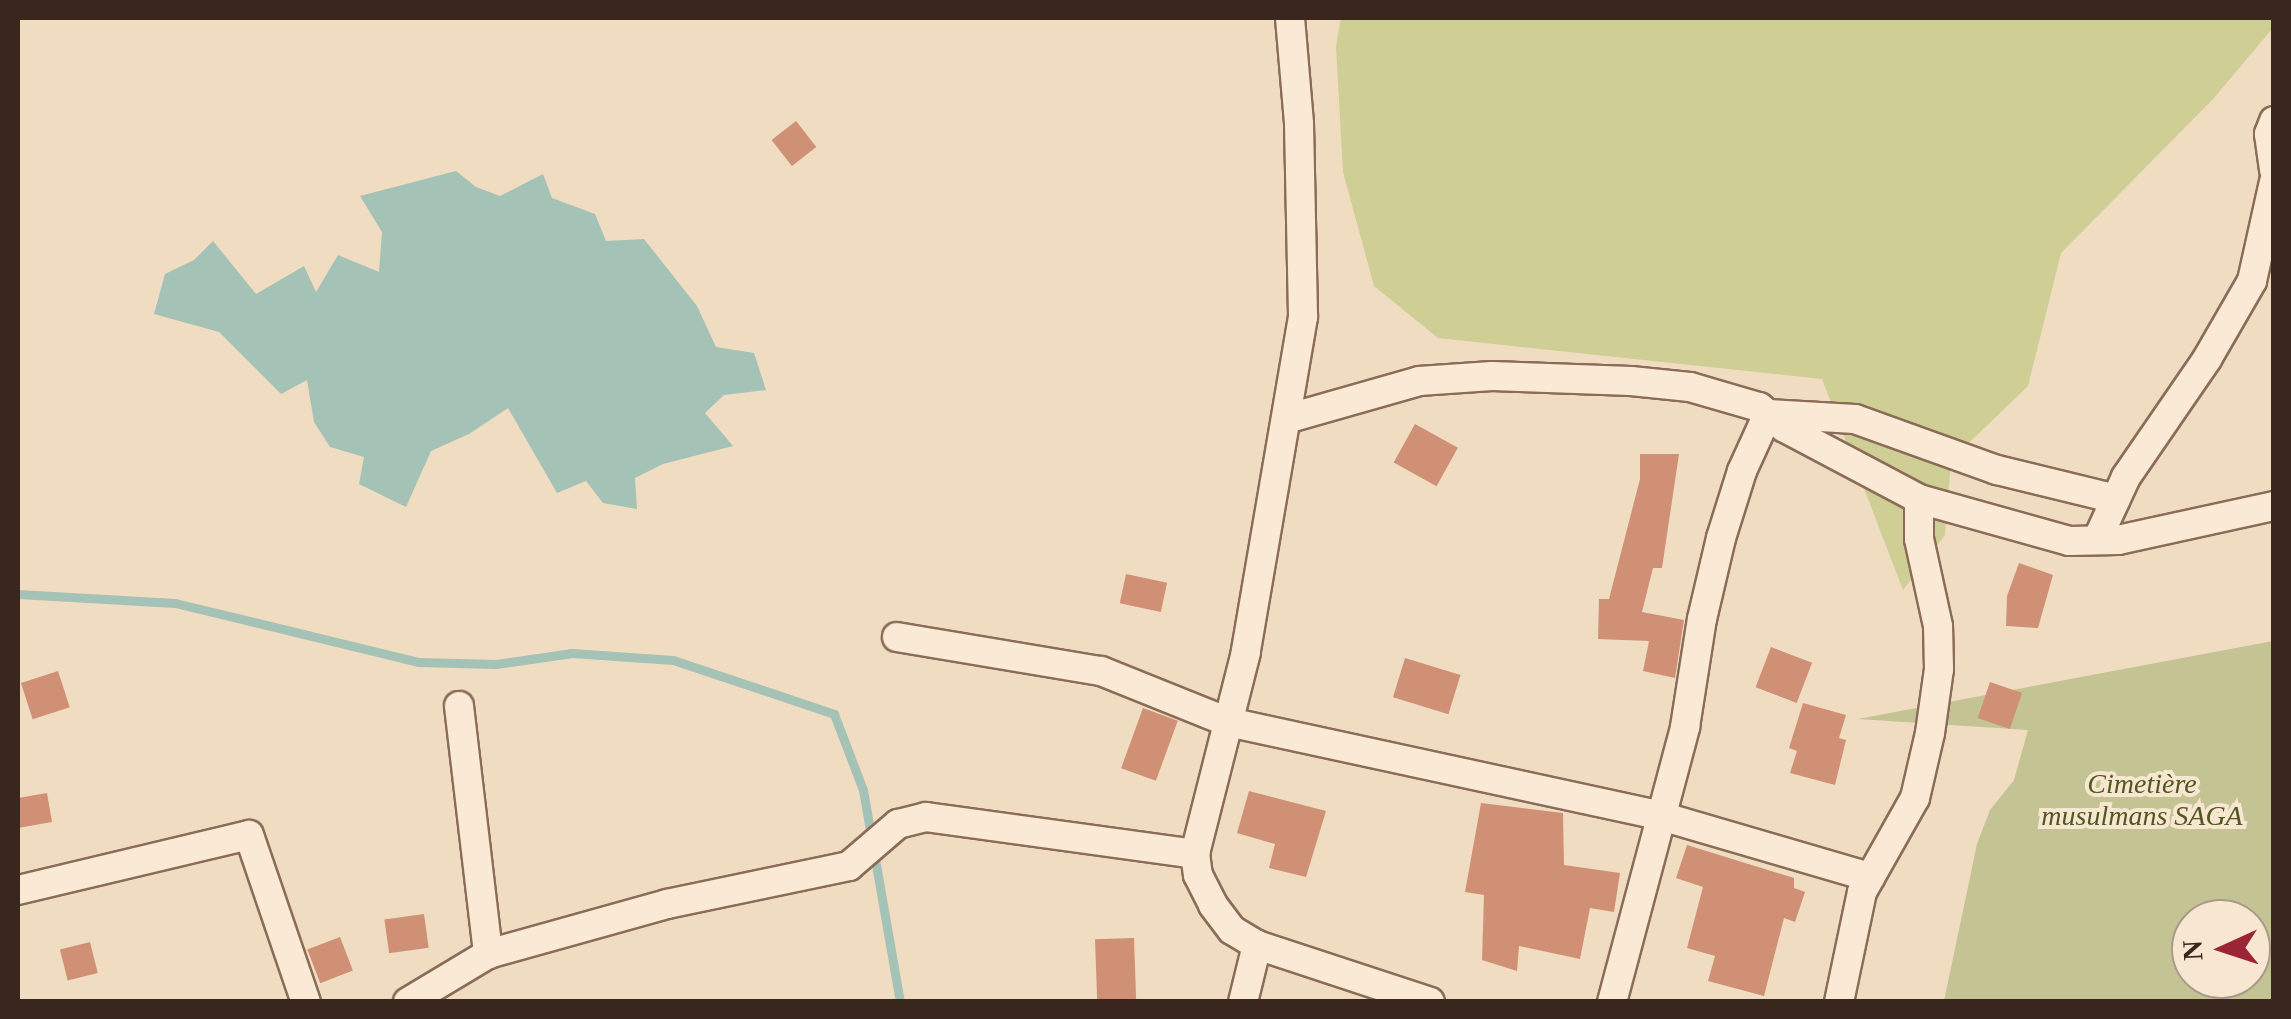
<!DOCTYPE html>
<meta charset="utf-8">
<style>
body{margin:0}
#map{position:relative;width:2291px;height:1019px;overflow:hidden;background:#f0dcc1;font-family:Georgia,serif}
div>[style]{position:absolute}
.green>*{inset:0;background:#cece95}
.cemetery>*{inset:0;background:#c3c394}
.water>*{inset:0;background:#a4c2b6}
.stream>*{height:9px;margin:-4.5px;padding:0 4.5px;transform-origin:4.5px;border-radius:4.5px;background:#a4c2b6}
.building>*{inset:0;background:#d09075;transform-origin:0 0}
.roads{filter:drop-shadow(2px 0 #8a6c58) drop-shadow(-2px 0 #8a6c58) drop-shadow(0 2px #8a6c58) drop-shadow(0 -2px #8a6c58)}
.street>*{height:28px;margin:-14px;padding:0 14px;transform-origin:14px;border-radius:14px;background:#faead5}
span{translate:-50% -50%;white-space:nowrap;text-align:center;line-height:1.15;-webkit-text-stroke:8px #f7e7d1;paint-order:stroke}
.park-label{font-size:28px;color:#505722;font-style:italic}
.frame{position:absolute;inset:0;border:20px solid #39271d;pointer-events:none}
.north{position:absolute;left:2171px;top:899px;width:100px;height:100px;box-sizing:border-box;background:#f7e7d1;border:2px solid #ab9a89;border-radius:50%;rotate:267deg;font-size:28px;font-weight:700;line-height:40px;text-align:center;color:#39271d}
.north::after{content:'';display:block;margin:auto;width:35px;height:45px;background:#9c2535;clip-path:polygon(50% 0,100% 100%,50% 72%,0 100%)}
</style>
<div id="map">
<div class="green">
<div style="clip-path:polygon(1341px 18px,2274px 18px,2273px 28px,2213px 99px,2061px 253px,2028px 386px,1951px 460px,1945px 535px,1903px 590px,1822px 379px,1438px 338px,1374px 286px,1343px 172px,1336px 46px)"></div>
</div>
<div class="cemetery">
<div style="clip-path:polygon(evenodd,2273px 641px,2273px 1001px,1944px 1001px,1977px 844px,1990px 810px,2014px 780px,2028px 730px,1858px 719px,2273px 641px,2191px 919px,2251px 919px,2251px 979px,2191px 979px,2191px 919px)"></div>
</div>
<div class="water">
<div style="clip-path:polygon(456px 171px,476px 187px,500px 196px,543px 174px,552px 198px,595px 214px,606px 241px,644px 239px,697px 306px,716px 347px,754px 353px,766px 390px,724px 395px,705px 413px,733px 446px,663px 464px,635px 478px,637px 509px,603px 503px,586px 481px,557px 493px,508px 408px,469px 434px,431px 451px,406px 507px,359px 484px,364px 457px,330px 447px,314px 422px,307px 380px,281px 394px,219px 332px,154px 314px,165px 274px,194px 260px,213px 241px,256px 294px,304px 266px,316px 292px,338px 255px,379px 272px,382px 232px,360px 196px)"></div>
</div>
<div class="stream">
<div style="left:18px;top:594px;width:157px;rotate:3.3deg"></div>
<div style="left:175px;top:603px;width:251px;rotate:13.6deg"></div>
<div style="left:419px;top:662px;width:77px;rotate:1.5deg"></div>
<div style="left:496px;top:664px;width:77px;rotate:-8.2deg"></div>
<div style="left:572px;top:653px;width:101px;rotate:4deg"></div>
<div style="left:673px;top:660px;width:170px;rotate:18.5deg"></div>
<div style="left:834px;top:714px;width:81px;rotate:69.1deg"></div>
<div style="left:863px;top:790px;width:215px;rotate:80.1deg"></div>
</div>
<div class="building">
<div style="left:796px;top:121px;width:33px;height:31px;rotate:52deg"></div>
<div style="left:1415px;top:424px;width:49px;height:44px;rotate:29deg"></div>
<div style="clip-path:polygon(1640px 454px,1679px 454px,1662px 568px,1653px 568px,1642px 612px,1684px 620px,1675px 678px,1643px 671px,1649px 641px,1598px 639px,1599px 599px,1609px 599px,1640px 479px)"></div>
<div style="clip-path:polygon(2019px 563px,2053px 575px,2038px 628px,2006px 626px,2007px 596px)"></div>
<div style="left:1126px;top:574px;width:42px;height:30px;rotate:12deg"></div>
<div style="left:1771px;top:647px;width:44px;height:43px;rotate:21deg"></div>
<div style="left:1405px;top:658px;width:58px;height:41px;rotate:17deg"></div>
<div style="left:58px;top:671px;width:38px;height:39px;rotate:72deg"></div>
<div style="left:1990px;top:682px;width:34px;height:38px;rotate:19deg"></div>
<div style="clip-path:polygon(1803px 703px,1846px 715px,1839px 738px,1846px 740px,1835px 785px,1790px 773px,1797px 751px,1789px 748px)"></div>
<div style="left:1143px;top:708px;width:37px;height:64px;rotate:20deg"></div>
<div style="clip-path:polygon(1249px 791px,1326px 811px,1306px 877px,1269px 868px,1275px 844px,1237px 833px)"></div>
<div style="clip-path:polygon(47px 793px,52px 822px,18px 828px,18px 798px)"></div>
<div style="clip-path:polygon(1481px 803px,1563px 813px,1564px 865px,1620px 873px,1614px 912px,1590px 908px,1580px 959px,1519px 946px,1517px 971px,1482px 960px,1484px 895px,1465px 892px)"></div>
<div style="clip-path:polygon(1687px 845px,1794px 878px,1794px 888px,1805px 892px,1795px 922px,1784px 918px,1764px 996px,1708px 981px,1715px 956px,1687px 948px,1703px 887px,1676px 878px)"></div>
<div style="left:424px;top:914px;width:34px;height:40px;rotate:82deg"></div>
<div style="left:340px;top:937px;width:36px;height:35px;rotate:69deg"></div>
<div style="left:1134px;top:938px;width:64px;height:39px;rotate:88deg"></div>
<div style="left:90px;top:942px;width:32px;height:31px;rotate:76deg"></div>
</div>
<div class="roads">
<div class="street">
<div style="left:1290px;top:18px;width:106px;rotate:85.1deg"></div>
<div style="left:1299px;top:124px;width:193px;rotate:88.8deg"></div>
<div style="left:1303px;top:317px;width:340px;rotate:99.7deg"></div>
<div style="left:1246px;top:652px;width:208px;rotate:104.2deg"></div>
<div style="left:1195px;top:854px;width:21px;rotate:82deg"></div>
<div style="left:1198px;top:875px;width:34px;rotate:63deg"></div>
<div style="left:1213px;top:905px;width:31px;rotate:53deg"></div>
<div style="left:1232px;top:930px;width:29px;rotate:31deg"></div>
<div style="left:1257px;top:945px;width:182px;rotate:18.2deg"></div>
<div style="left:2274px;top:121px;width:14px;rotate:111deg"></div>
<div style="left:2269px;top:134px;width:37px;rotate:82deg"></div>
<div style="left:1286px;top:419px;width:138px;rotate:-15.9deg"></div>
<div style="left:1419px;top:381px;width:73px;rotate:-3.9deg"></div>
<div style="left:1492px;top:376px;width:139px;rotate:2.1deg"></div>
<div style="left:1631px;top:381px;width:59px;rotate:5.8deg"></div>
<div style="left:1690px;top:387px;width:72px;rotate:16.2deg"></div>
<div style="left:1759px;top:407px;width:33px;rotate:39deg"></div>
<div style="left:1785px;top:428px;width:152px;rotate:27.9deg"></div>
<div style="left:1919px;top:499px;width:156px;rotate:15.6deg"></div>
<div style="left:2069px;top:541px;width:49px;rotate:-1.2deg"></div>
<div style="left:2118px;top:540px;width:160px;rotate:-12.3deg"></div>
<div style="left:2097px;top:540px;width:69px;rotate:-65.3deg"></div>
<div style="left:2126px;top:477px;width:143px;rotate:-55.5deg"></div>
<div style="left:2207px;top:359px;width:90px;rotate:-60deg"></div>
<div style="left:2252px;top:281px;width:101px;rotate:-77.5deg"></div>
<div style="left:897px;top:637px;width:207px;rotate:9.5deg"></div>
<div style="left:1101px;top:671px;width:137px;rotate:21.9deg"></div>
<div style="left:1228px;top:722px;width:443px;rotate:12.2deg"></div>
<div style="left:1661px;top:816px;width:218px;rotate:16.3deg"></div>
<div style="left:459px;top:706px;width:250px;rotate:83.3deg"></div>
<div style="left:18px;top:890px;width:237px;rotate:-13.4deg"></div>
<div style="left:249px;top:835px;width:176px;rotate:71.2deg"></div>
<div style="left:408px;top:1002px;width:93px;rotate:-31deg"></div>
<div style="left:488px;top:954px;width:186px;rotate:-15.6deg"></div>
<div style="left:667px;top:904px;width:186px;rotate:-11.8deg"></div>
<div style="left:849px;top:866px;width:65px;rotate:-40.6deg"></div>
<div style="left:898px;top:824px;width:29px;rotate:-14deg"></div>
<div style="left:926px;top:817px;width:272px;rotate:7.8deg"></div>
<div style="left:1243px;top:1002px;width:59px;rotate:-76.2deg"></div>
<div style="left:1612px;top:1002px;width:285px;rotate:-75.1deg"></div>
<div style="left:1685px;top:727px;width:109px;rotate:-81.1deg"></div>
<div style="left:1702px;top:619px;width:83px;rotate:-76.8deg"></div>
<div style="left:1721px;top:538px;width:70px;rotate:-72.6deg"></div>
<div style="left:1742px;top:471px;width:63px;rotate:-65.5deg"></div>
<div style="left:1768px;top:414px;width:87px;rotate:3.3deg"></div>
<div style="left:1855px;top:419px;width:151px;rotate:19.8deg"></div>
<div style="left:1997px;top:470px;width:122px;rotate:13.7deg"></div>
<div style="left:1839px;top:1002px;width:112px;rotate:-78.2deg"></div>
<div style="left:1862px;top:892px;width:108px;rotate:-60.6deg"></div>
<div style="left:1915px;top:798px;width:67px;rotate:-77deg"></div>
<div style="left:1930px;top:733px;width:65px;rotate:-82deg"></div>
<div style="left:1939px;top:669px;width:43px;rotate:-91.3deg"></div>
<div style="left:1938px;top:626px;width:89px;rotate:-102.3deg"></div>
<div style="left:1919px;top:539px;width:40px;rotate:-90deg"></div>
</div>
</div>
<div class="park-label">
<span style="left:2142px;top:800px">Cimetière<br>musulmans SAGA</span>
</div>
<div class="frame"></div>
<div class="north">N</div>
</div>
